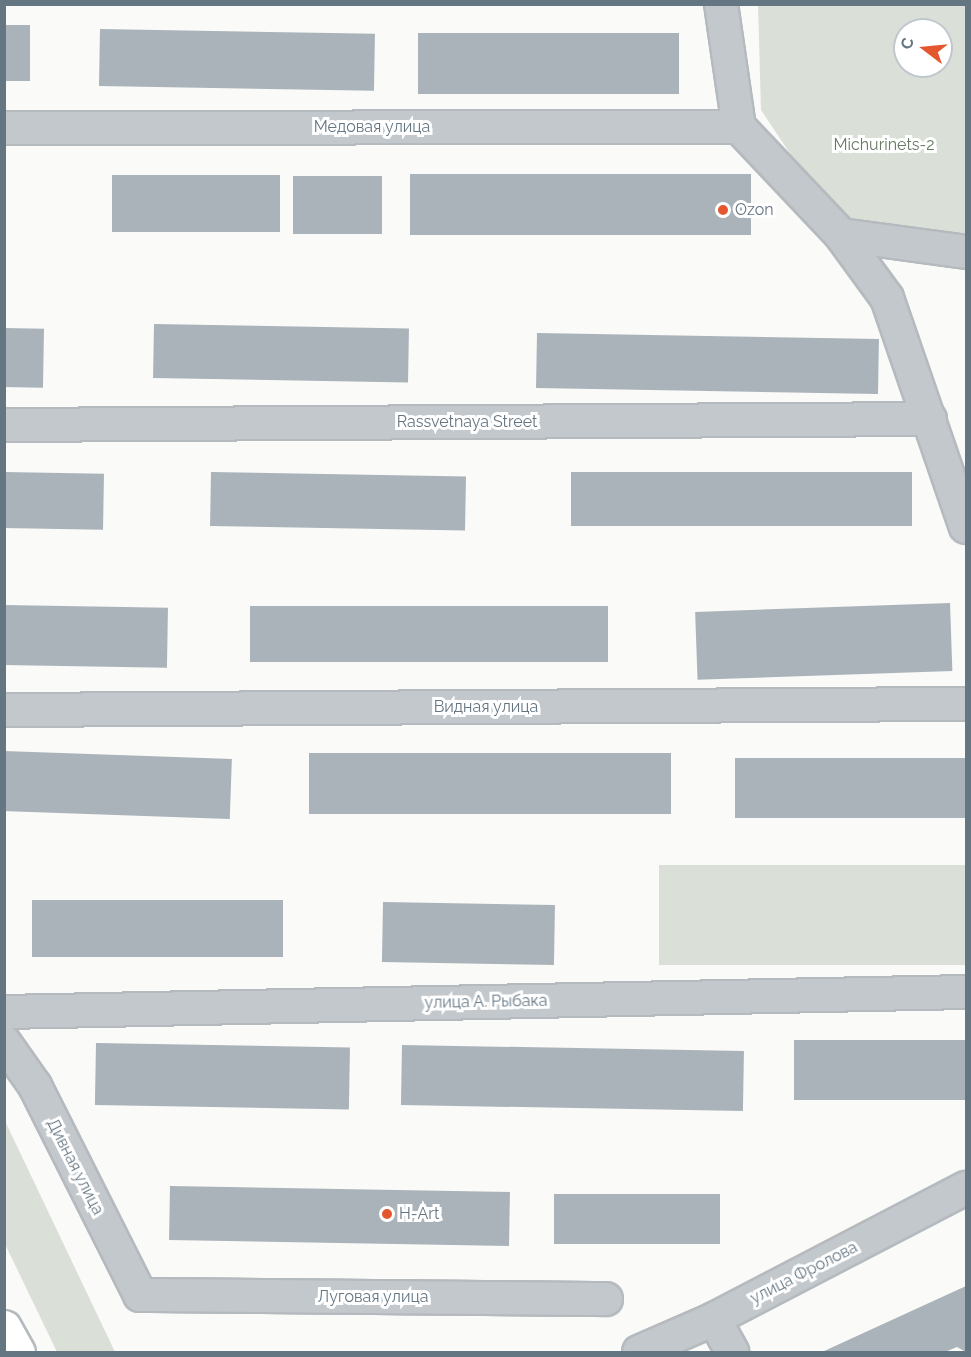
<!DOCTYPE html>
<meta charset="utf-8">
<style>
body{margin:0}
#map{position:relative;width:971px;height:1357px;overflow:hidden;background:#fafaf8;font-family:Raleway,sans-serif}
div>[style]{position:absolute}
.green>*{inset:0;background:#dadfd7;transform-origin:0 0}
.building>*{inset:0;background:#aab3b9;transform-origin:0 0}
.roads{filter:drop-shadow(2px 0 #b5babe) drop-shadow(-2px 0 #b5babe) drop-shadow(0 2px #b5babe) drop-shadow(0 -2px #b5babe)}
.minor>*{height:32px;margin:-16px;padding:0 16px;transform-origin:16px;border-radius:16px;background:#c3c8cc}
.major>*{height:33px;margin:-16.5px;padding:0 16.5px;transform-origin:16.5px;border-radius:16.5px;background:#fff}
.dots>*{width:16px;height:16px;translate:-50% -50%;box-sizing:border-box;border:3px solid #fff;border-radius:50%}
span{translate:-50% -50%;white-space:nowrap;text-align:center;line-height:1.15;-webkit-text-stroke:6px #fff;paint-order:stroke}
.street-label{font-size:16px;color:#657683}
.park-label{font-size:16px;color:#687a64}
.poi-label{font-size:16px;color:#657683}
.left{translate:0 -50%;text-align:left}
.frame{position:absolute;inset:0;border:6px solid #657683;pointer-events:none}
.north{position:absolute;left:893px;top:18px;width:60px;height:60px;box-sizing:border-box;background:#fff;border:2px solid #c1c8cd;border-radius:50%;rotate:286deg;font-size:16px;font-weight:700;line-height:24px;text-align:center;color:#657683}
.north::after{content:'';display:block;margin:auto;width:21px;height:27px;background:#e4572e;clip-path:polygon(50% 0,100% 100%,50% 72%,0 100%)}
</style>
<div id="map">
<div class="green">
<div style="clip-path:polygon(evenodd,758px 5px,966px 5px,966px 246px,835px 221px,761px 110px,758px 5px,905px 30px,941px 30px,941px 66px,905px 66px,905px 30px)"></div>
<div style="left:659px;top:865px;width:307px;height:100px"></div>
<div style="clip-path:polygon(5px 1121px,115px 1352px,57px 1352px,5px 1244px)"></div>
</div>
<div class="building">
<div style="left:4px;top:25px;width:26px;height:56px"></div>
<div style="left:100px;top:29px;width:275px;height:57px;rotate:1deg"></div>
<div style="left:418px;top:33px;width:261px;height:61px"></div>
<div style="left:751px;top:174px;width:61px;height:341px;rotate:90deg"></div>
<div style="left:112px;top:175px;width:168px;height:57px"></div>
<div style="left:382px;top:176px;width:58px;height:89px;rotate:90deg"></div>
<div style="left:154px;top:324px;width:255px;height:54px;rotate:1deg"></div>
<div style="left:4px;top:328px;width:40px;height:59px;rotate:1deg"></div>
<div style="left:537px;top:333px;width:342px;height:55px;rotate:1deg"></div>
<div style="left:4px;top:472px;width:100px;height:56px;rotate:1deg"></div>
<div style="left:211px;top:472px;width:255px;height:54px;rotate:1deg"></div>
<div style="left:571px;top:472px;width:341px;height:54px"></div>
<div style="left:950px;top:603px;width:68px;height:255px;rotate:88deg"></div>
<div style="left:4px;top:605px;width:164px;height:60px;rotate:1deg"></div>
<div style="left:250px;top:606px;width:358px;height:56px"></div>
<div style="left:4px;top:751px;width:228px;height:60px;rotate:2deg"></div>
<div style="left:309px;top:753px;width:362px;height:61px"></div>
<div style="left:966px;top:758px;width:60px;height:231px;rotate:90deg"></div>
<div style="left:32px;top:900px;width:251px;height:57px"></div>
<div style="left:383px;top:902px;width:172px;height:60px;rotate:1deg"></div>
<div style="left:966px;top:1040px;width:60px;height:172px;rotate:90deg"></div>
<div style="left:96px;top:1043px;width:254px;height:62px;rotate:1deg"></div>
<div style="left:402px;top:1045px;width:342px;height:60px;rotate:1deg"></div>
<div style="left:170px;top:1186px;width:340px;height:54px;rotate:1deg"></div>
<div style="left:554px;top:1194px;width:166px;height:50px"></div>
<div style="clip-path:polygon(966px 1286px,966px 1352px,957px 1347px,945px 1352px,822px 1352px)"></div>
</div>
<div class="roads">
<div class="minor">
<div style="left:721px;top:4px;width:124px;rotate:81.7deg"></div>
<div style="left:739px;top:127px;width:149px;rotate:46.6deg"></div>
<div style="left:841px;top:235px;width:78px;rotate:53.9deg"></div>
<div style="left:887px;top:298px;width:242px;rotate:71deg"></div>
<div style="left:4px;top:128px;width:735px;rotate:-0.08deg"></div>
<div style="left:841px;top:235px;width:126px;rotate:7.7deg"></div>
<div style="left:4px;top:425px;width:926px;rotate:-0.37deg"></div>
<div style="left:4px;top:710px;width:962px;rotate:-0.36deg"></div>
<div style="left:4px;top:1012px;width:962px;rotate:-1.19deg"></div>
<div style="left:4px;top:1042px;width:54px;rotate:54.8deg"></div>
<div style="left:35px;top:1086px;width:234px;rotate:63.3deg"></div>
<div style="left:140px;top:1295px;width:466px;rotate:0.5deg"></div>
<div style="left:714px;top:1319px;width:38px;rotate:61deg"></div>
<div style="left:639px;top:1352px;width:82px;rotate:-23.7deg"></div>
<div style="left:714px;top:1319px;width:284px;rotate:-27.5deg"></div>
</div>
<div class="major">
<div style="left:4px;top:1327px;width:29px;rotate:61deg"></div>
</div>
</div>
<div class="dots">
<div style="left:723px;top:210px;background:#e4572e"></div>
<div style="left:387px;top:1214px;background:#e4572e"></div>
</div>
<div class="street-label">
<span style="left:372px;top:127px">Медовая улица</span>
<span style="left:467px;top:422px">Rassvetnaya Street</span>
<span style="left:486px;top:707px">Видная улица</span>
<span style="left:486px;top:1002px;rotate:-1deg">улица А. Рыбака</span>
<span style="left:75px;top:1167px;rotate:63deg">Дивная улица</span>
<span style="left:804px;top:1273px;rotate:-27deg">улица Фролова</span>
<span style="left:373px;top:1297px">Луговая улица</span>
</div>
<div class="park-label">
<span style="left:884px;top:145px">Michurinets-2</span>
</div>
<div class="poi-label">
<span class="left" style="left:735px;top:210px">Ozon</span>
<span class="left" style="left:399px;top:1214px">H-Art</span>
</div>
<div class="frame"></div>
<div class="north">С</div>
</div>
